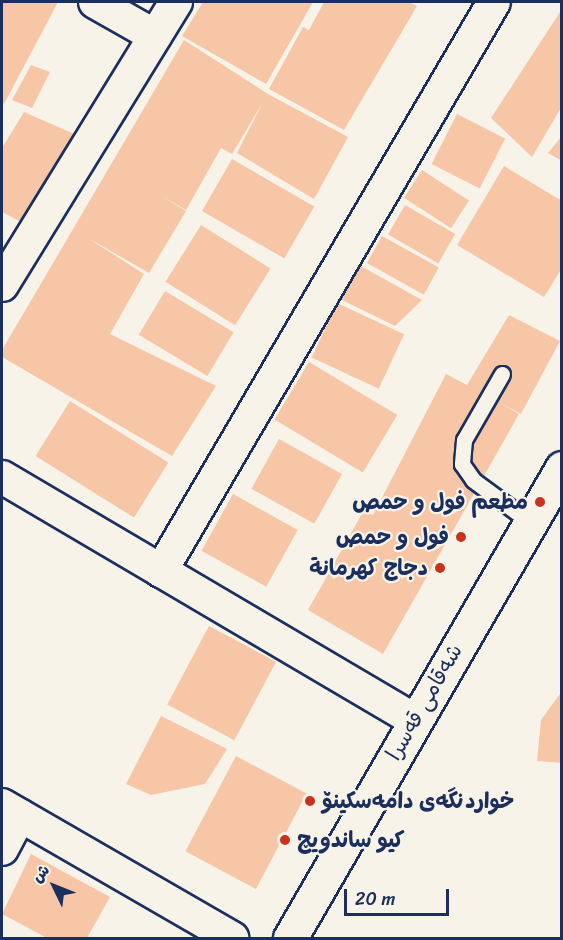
<!DOCTYPE html>
<meta charset="utf-8">
<style>
body{margin:0}
#map{position:relative;width:563px;height:940px;overflow:hidden;background:#f7f3e8;font-family:Sriracha,"Playpen Sans Arabic",sans-serif}
div>[style]{position:absolute}
.building>*{inset:0;background:#f7c6a7;transform-origin:0 0}
.roads{filter:drop-shadow(2px 0 #1b2f5e) drop-shadow(-2px 0 #1b2f5e) drop-shadow(0 2px #1b2f5e) drop-shadow(0 -2px #1b2f5e)}
.service>*{height:15px;margin:-7.5px;padding:0 7.5px;transform-origin:7.5px;border-radius:7.5px;background:#f7f3e8}
.minor>*{height:32px;margin:-16px;padding:0 16px;transform-origin:16px;border-radius:16px;background:#f7f3e8}
.tertiary>*{height:33px;margin:-16.5px;padding:0 16.5px;transform-origin:16.5px;border-radius:16.5px;background:#f7f3e8}
.dots>*{width:16px;height:16px;translate:-50% -50%;box-sizing:border-box;border:3px solid #f7f3e8;border-radius:50%}
span{translate:-50% -50%;white-space:nowrap;text-align:center;line-height:1.15;-webkit-text-stroke:4.5px #f7f3e8;paint-order:stroke}
.poi-label{font-size:22px;color:#1b2f5e;font-weight:700}
.right{translate:-100% -50%;text-align:right}
.left{translate:0 -50%;text-align:left}
.street-label{font-size:22px;color:#1b2f5e}
.frame{position:absolute;inset:0;border:3px solid #1b2f5e;pointer-events:none}
.north{position:absolute;left:24px;top:856px;width:60px;height:60px;-webkit-text-stroke:4px #f7f3e8;paint-order:stroke;rotate:313deg;font-size:16px;font-weight:700;line-height:24px;text-align:center;color:#1b2f5e}
.north::after{content:'';display:block;margin:auto;width:21px;height:27px;background:#1b2f5e;clip-path:polygon(50% 0,100% 100%,50% 72%,0 100%)}
.scale{position:absolute;left:344px;top:889px;width:105px;height:27px;box-sizing:border-box;border:3px solid #1b2f5e;border-top:0;padding-left:8px;font-size:18px;line-height:21px;white-space:nowrap;color:#1b2f5e;-webkit-text-stroke:4px #f7f3e8;paint-order:stroke}
</style>
<div id="map">
<div class="building">
<div style="clip-path:polygon(2px 2px,58px 2px,4px 104px,2px 102px)"></div>
<div style="clip-path:polygon(203px 2px,313px 2px,266px 84px,182px 36px)"></div>
<div style="clip-path:polygon(324px 2px,409px 2px,417px 6px,344px 130px,269px 89px,303px 27px,309px 30px)"></div>
<div style="clip-path:polygon(562px 9px,562px 106px,532px 157px,491px 118px)"></div>
<div style="clip-path:polygon(184px 40px,268px 94px,348px 137px,314px 199px,237px 153px,263px 102px,232px 154px,221px 148px,186px 210px,162px 196px,186px 211px,149px 273px,88px 238px,144px 274px,110px 334px,216px 386px,172px 456px,2px 357px,2px 350px)"></div>
<div style="clip-path:polygon(31px 65px,50px 72px,32px 108px,12px 100px)"></div>
<div style="clip-path:polygon(24px 112px,81px 137px,29px 226px,2px 212px,2px 148px)"></div>
<div style="left:457px;top:114px;width:54px;height:56px;rotate:27deg"></div>
<div style="clip-path:polygon(562px 136px,562px 161px,548px 153px)"></div>
<div style="left:232px;top:159px;width:95px;height:60px;rotate:30deg"></div>
<div style="clip-path:polygon(504px 166px,562px 201px,562px 268px,544px 297px,457px 245px)"></div>
<div style="left:422px;top:170px;width:56px;height:33px;rotate:33deg"></div>
<div style="left:405px;top:205px;width:58px;height:34px;rotate:30deg"></div>
<div style="left:201px;top:225px;width:82px;height:67px;rotate:32deg"></div>
<div style="left:382px;top:236px;width:65px;height:31px;rotate:29deg"></div>
<div style="clip-path:polygon(359px 265px,422px 300px,395px 326px,342px 300px)"></div>
<div style="left:165px;top:291px;width:80px;height:51px;rotate:31deg"></div>
<div style="left:337px;top:303px;width:74px;height:60px;rotate:25deg"></div>
<div style="clip-path:polygon(509px 315px,560px 341px,521px 414px,500px 403px,519px 414px,383px 654px,308px 610px,364px 510px,373px 515px,446px 374px,467px 385px)"></div>
<div style="left:309px;top:362px;width:103px;height:67px;rotate:31deg"></div>
<div style="left:70px;top:401px;width:116px;height:65px;rotate:32deg"></div>
<div style="left:279px;top:439px;width:72px;height:57px;rotate:29deg"></div>
<div style="left:233px;top:494px;width:74px;height:65px;rotate:29deg"></div>
<div style="left:209px;top:626px;width:76px;height:89px;rotate:28deg"></div>
<div style="clip-path:polygon(562px 691px,562px 763px,537px 761px,541px 720px)"></div>
<div style="clip-path:polygon(161px 716px,227px 749px,205px 784px,151px 795px,126px 784px)"></div>
<div style="left:236px;top:756px;width:80px;height:108px;rotate:28deg"></div>
<div style="clip-path:polygon(31px 854px,110px 897px,87px 938px,47px 938px,2px 914px)"></div>
</div>
<div class="roads">
<div class="service">
<div style="left:502px;top:374px;width:76px;rotate:119.9deg"></div>
<div style="left:464px;top:440px;width:24px;rotate:95deg"></div>
<div style="left:462px;top:464px;width:19px;rotate:55deg"></div>
<div style="left:473px;top:480px;width:71px;rotate:36.4deg"></div>
</div>
<div class="minor">
<div style="left:95px;top:2px;width:69px;rotate:29.5deg"></div>
<div style="left:2px;top:285px;width:332px;rotate:-58.4deg"></div>
<div style="left:2px;top:477px;width:477px;rotate:30.5deg"></div>
<div style="left:161px;top:571px;width:659px;rotate:-59.66deg"></div>
<div style="left:2px;top:805px;width:266px;rotate:30deg"></div>
<div style="left:2px;top:849px;width:38px;rotate:-62deg"></div>
</div>
<div class="tertiary">
<div style="left:290px;top:938px;width:543px;rotate:-59.94deg"></div>
</div>
</div>
<div class="dots">
<div style="left:540px;top:502px;background:#c8321e"></div>
<div style="left:461px;top:537px;background:#c8321e"></div>
<div style="left:440px;top:568px;background:#c8321e"></div>
<div style="left:310px;top:801px;background:#c8321e"></div>
<div style="left:285px;top:840px;background:#c8321e"></div>
</div>
<div class="poi-label">
<span class="right" style="left:528px;top:502px">مطعم فول و حمص</span>
<span class="right" style="left:449px;top:537px">فول و حمص</span>
<span class="right" style="left:428px;top:568px">دجاج كهرمانة</span>
<span class="left" style="left:322px;top:801px">خواردنگەی دامەسکینۆ</span>
<span class="left" style="left:297px;top:840px">کیو ساندویچ</span>
</div>
<div class="street-label">
<span style="left:424px;top:702px;rotate:-60deg">شەقامی قەسرا</span>
</div>
<div class="frame"></div>
<div class="north">ش</div>
<div class="scale">20 m</div>
</div>
